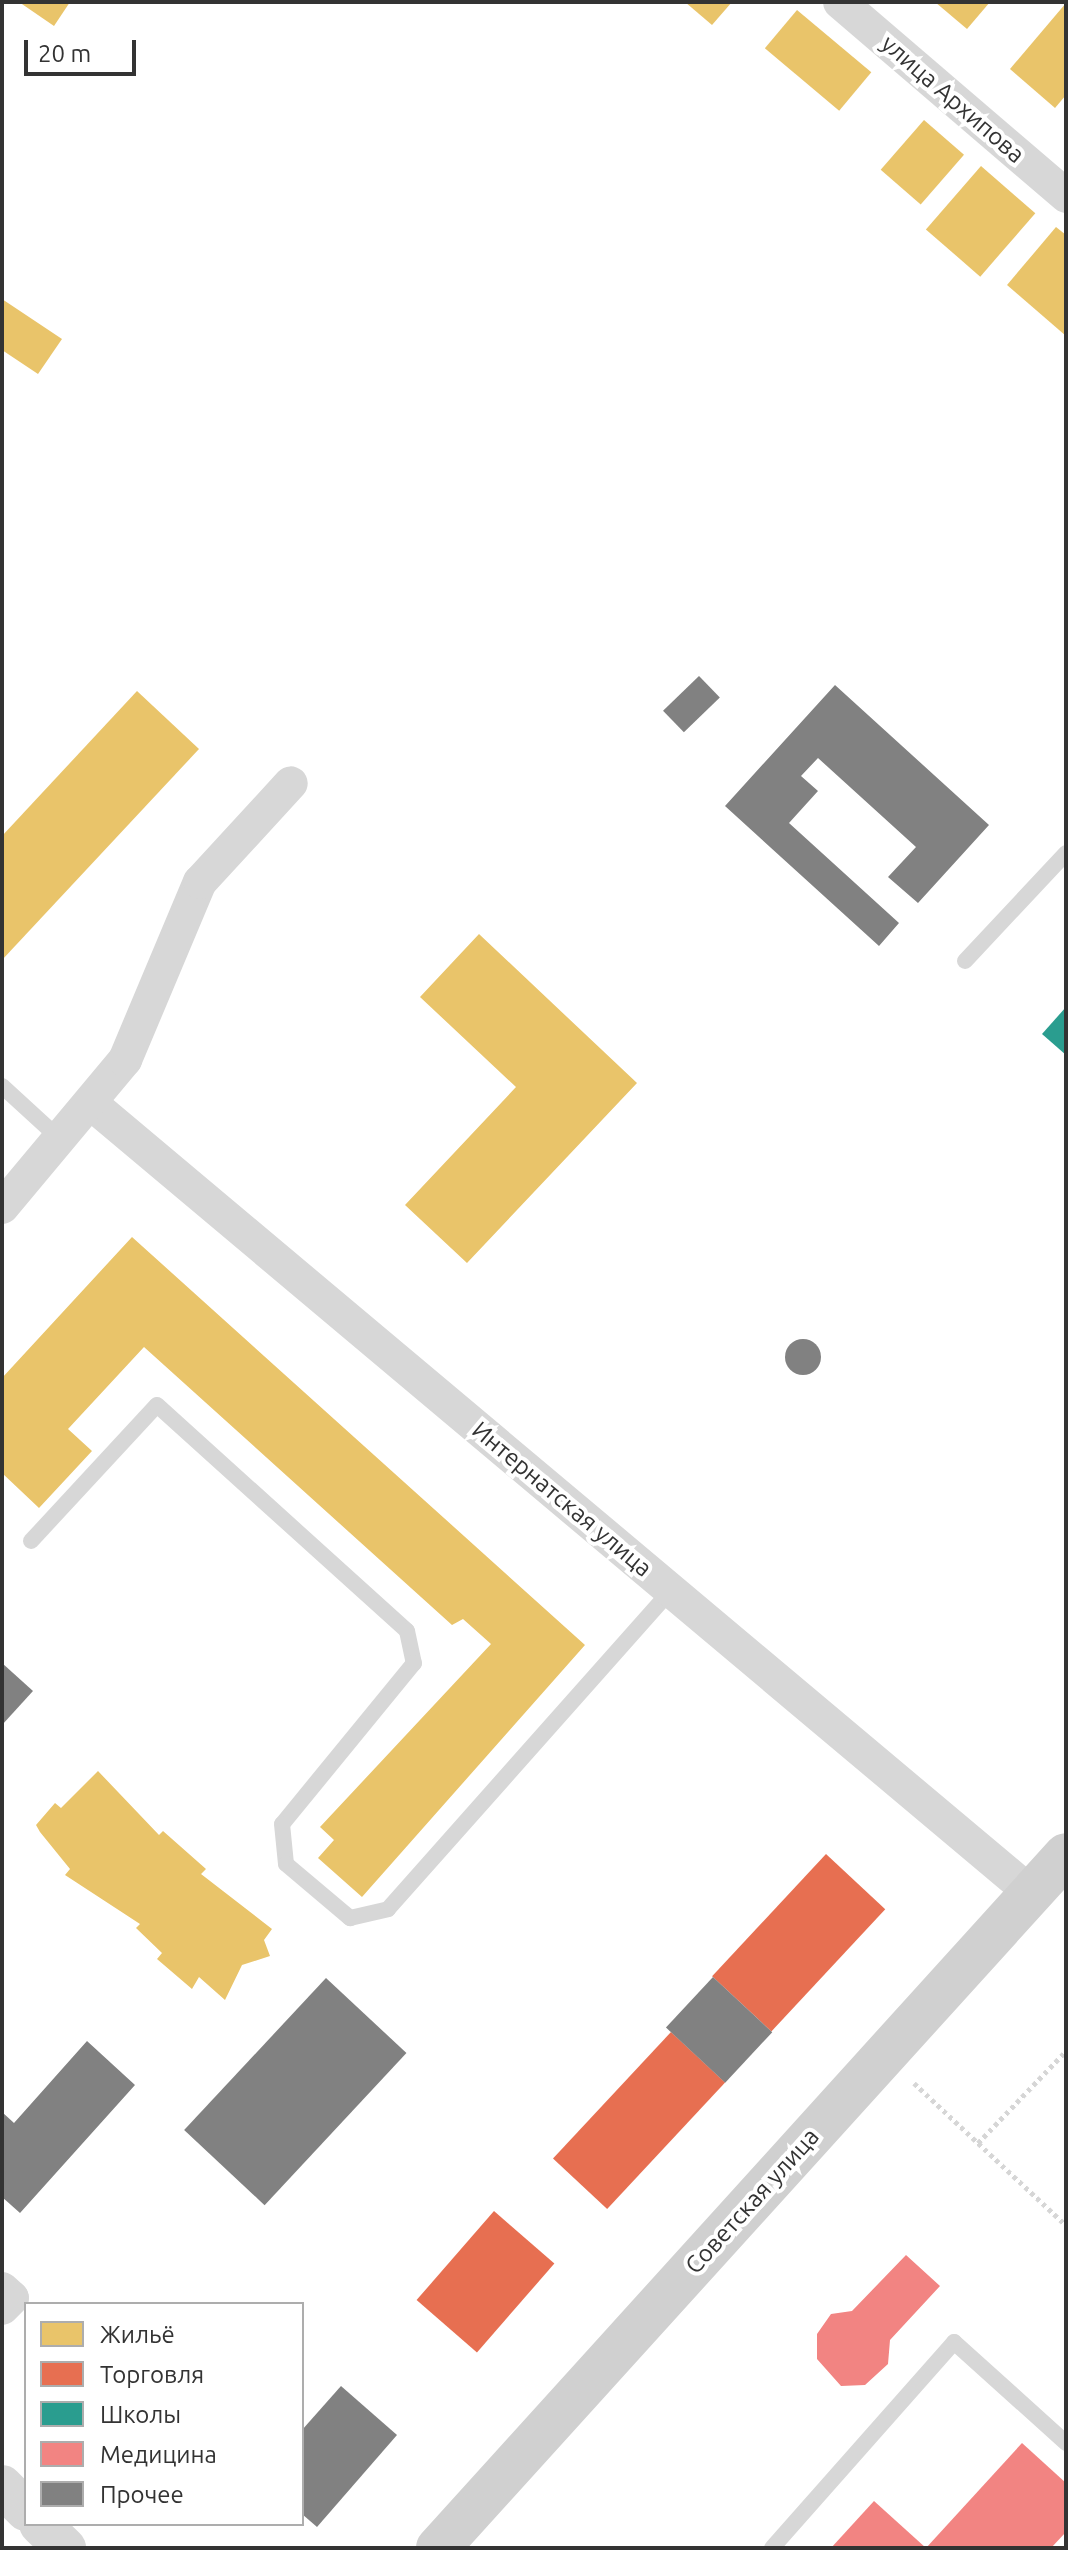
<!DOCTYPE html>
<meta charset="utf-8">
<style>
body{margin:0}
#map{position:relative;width:1068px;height:2550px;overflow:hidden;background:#fff;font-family:Ubuntu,sans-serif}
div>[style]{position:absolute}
.homes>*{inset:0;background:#e9c46a;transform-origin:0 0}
.shops>*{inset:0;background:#e76f51;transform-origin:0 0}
.schools>*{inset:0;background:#2a9d8f}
.health>*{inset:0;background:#f28482}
.building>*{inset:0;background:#818181;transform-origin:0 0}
.round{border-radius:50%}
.path>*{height:5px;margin-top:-2.5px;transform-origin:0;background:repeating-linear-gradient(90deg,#d6d6d6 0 4px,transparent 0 8px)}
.service>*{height:16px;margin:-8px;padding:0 8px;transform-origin:8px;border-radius:8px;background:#d7d7d7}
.minor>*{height:34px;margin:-17px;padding:0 17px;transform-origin:17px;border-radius:17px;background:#d7d7d7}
.tertiary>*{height:42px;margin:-21px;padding:0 21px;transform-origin:21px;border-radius:21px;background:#d7d7d7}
.secondary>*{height:44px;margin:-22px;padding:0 22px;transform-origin:22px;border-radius:22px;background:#d0d0d0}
span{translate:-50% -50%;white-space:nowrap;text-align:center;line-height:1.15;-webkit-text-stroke:8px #fff;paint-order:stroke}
.street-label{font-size:24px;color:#333}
.frame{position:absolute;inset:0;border:4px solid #333;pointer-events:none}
.legend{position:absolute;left:24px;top:2302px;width:280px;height:224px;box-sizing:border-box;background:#fff;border:2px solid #adadad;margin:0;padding:10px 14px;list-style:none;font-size:24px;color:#333}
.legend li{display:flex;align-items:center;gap:16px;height:40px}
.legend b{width:40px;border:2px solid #adadad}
.scale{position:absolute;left:24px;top:40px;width:112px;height:36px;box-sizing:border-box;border:4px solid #333;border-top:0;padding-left:10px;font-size:24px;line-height:28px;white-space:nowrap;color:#333;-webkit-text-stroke:6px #fff;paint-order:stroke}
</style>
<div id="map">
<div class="homes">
<div style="clip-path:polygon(19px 2px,70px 2px,54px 26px)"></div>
<div style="clip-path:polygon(685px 2px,732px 2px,712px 25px)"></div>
<div style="clip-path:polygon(935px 2px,990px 2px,967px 29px)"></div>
<div style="clip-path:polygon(1066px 3px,1066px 95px,1055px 108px,1010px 69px)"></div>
<div style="left:797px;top:10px;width:97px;height:50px;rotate:40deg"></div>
<div style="left:924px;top:120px;width:53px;height:66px;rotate:41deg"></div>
<div style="left:981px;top:166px;width:72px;height:84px;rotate:41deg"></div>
<div style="clip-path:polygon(1056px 227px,1066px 235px,1066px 336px,1007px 285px)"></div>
<div style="clip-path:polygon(2px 299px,62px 339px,38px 374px,2px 350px)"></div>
<div style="clip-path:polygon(137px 691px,199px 749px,2px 960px,2px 836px)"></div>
<div style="clip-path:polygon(479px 934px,637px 1083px,467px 1263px,405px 1205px,516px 1087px,420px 997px)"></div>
<div style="clip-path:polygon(132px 1237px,585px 1645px,362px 1897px,318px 1858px,334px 1840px,320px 1827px,491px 1644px,463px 1619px,452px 1625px,144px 1347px,68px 1429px,92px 1451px,39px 1508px,2px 1473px,2px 1378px)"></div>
<div style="clip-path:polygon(98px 1771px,159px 1835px,163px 1831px,206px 1869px,201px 1874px,272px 1929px,264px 1940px,270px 1956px,242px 1965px,225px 2000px,199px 1977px,192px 1989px,157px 1959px,162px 1953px,136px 1928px,140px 1924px,65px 1875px,70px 1869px,40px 1832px,36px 1825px,55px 1803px,61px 1808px)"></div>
</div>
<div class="shops">
<div style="left:826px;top:1854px;width:81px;height:167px;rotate:43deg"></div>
<div style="left:671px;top:2032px;width:74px;height:173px;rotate:43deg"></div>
<div style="left:494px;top:2211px;width:80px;height:118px;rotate:41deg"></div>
</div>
<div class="schools">
<div style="clip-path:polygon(1066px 1007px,1066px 1055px,1042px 1034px)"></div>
</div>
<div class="health">
<div style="clip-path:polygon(906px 2255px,940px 2286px,890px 2340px,888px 2364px,865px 2385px,841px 2386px,817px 2359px,817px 2334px,831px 2314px,852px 2311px)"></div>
<div style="clip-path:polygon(1022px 2443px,1066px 2483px,1066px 2532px,1051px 2548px,926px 2548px)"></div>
<div style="clip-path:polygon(874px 2501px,926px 2548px,831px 2548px)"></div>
</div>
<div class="building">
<div style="left:699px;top:676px;width:30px;height:50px;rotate:46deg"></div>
<div style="clip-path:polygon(835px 685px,989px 825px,918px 903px,888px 877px,916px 847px,818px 758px,801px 776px,818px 791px,789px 823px,899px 923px,879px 946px,725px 806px)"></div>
<div class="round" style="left:785px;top:1339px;width:36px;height:36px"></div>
<div style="clip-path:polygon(2px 1663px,33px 1691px,2px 1725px)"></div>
<div style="left:713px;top:1977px;width:81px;height:69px;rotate:43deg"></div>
<div style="left:326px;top:1978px;width:110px;height:208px;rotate:43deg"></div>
<div style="clip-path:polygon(87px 2041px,135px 2085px,20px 2213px,2px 2197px,2px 2112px,14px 2123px)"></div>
<div style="clip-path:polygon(341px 2386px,397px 2435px,317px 2527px,302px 2514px,302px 2430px)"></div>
</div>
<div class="path">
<div style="left:914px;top:2083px;width:208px;rotate:43.1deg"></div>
<div style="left:978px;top:2143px;width:127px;rotate:-46.3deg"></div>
</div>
<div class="service">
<div style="left:965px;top:961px;width:148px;rotate:-46.9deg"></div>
<div style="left:2px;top:1086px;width:81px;rotate:42.5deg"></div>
<div style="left:31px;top:1541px;width:185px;rotate:-47.2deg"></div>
<div style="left:157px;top:1405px;width:337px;rotate:42.1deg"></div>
<div style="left:407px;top:1631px;width:33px;rotate:78deg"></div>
<div style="left:414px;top:1663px;width:208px;rotate:129.3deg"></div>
<div style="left:282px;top:1824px;width:40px;rotate:84.3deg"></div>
<div style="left:286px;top:1864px;width:84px;rotate:40.2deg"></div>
<div style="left:350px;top:1918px;width:39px;rotate:-13deg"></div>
<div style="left:388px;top:1909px;width:426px;rotate:-48.4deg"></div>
<div style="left:772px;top:2548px;width:275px;rotate:-48.5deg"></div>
<div style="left:954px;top:2342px;width:151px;rotate:42deg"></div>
</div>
<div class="minor">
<div style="left:840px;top:2px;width:298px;rotate:40.6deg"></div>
<div style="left:93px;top:1105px;width:1225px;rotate:40.03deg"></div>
<div style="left:2px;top:1207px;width:192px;rotate:-50.1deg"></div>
<div style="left:125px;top:1060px;width:193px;rotate:-67.2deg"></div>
<div style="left:200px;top:882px;width:134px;rotate:-47.4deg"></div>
<div style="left:2px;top:2289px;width:13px;rotate:42deg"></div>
<div style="left:12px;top:2298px;width:14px;rotate:135deg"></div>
</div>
<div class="tertiary">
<div style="left:2px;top:2486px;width:34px;rotate:45deg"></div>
<div style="left:40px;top:2524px;width:35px;rotate:44deg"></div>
</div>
<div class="secondary">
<div style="left:438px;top:2548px;width:935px;rotate:-47.82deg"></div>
</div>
<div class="street-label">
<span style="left:953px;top:99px;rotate:41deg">улица Архипова</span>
<span style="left:562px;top:1499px;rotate:40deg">Интернатская улица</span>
<span style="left:752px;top:2201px;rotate:-48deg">Советская улица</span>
</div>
<div class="frame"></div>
<ul class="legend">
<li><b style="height:22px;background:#e9c46a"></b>Жильё</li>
<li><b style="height:22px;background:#e76f51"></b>Торговля</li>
<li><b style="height:22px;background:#2a9d8f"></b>Школы</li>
<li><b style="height:22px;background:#f28482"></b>Медицина</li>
<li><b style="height:22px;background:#818181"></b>Прочее</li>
</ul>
<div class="scale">20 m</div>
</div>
